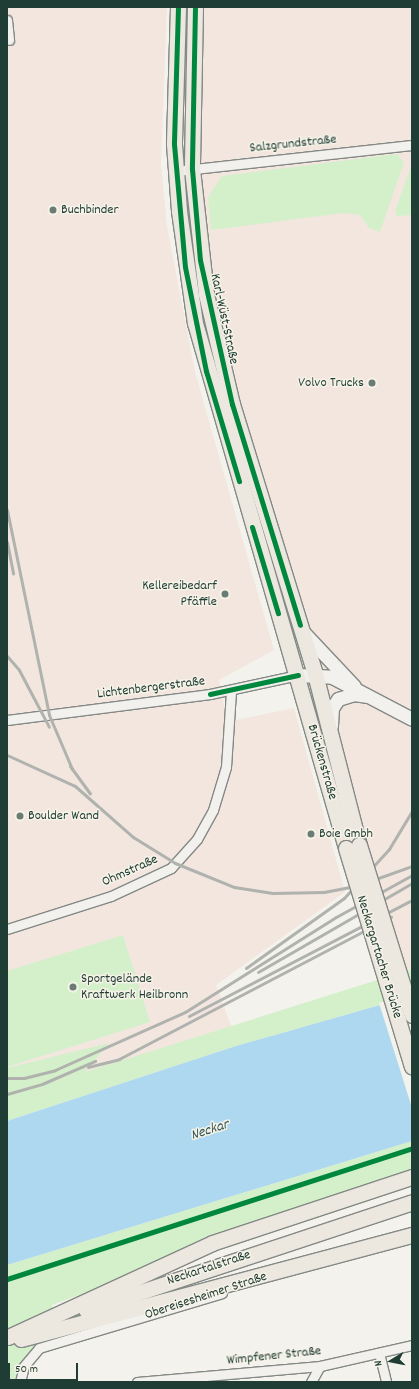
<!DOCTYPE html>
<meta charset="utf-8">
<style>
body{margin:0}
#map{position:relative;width:419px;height:1389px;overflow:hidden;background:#f4f2ec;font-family:Dekko,sans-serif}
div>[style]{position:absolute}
.built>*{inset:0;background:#f2e6df}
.green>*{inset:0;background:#d4f0cb}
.water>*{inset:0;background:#add8ef}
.pier>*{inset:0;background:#f4f2ec}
.roads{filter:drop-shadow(1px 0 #848985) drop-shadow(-1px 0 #848985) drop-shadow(0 1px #848985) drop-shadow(0 -1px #848985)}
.minor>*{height:9px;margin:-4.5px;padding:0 4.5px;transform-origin:4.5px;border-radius:4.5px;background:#f2f1ed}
.secondary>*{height:13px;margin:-6.5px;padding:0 6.5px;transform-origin:6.5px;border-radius:6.5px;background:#f2f1ed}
.primary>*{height:15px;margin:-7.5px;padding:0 7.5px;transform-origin:7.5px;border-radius:7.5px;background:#ece8df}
.rail>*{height:3px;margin:-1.5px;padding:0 1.5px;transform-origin:1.5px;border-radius:1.5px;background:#b0b2ae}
.bridges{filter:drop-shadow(1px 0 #848985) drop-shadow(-1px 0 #848985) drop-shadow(0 1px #848985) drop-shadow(0 -1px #848985)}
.primary-bridge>*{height:15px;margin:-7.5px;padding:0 7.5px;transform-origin:7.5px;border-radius:7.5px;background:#ece8df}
.cycleway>*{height:5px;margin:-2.5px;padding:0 2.5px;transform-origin:2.5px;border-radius:2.5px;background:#00873e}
.dots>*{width:11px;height:11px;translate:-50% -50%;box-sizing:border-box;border:2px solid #f7f3e8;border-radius:50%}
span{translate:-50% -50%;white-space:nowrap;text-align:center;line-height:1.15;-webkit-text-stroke:3px #f7f3e8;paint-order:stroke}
.street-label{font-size:14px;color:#1f3d34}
.poi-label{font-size:14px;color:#1f3d34}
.left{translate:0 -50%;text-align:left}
.right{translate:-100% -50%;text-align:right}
.water-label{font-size:15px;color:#355a5a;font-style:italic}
.frame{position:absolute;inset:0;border:8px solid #1f3d34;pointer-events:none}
.north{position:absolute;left:371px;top:1341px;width:40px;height:40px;-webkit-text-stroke:3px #f7f3e8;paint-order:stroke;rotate:260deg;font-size:11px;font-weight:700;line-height:16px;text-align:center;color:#1f3d34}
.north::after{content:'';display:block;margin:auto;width:14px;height:18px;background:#1f3d34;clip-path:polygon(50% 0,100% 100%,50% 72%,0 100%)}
.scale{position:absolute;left:8px;top:1363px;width:70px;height:18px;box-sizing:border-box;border:2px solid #1f3d34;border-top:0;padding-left:5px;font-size:12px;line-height:14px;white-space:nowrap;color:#1f3d34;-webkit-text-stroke:3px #f7f3e8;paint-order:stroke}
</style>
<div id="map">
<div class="built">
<div style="clip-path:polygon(7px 7px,167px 7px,161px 164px,167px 226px,195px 372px,274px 650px,219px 680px,227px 722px,294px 708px,345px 892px,216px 985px,232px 1028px,7px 1107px)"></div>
<div style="clip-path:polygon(189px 7px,412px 7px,412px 969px,404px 971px,216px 376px,195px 276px,185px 194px,184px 85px)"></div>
</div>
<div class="green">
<div style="clip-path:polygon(397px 154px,404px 162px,380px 232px,369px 228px,360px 215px,343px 213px,211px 230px,208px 197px,222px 176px)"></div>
<div style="clip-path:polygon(412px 164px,412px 215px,397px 216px,395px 211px)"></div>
<div style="clip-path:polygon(123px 935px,150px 1022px,7px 1067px,7px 971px)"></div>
<div style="clip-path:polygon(412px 969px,412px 996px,236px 1046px,7px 1121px,7px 1068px,109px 1043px,85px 1072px)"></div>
<div style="clip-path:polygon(412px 1141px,412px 1172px,52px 1305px,61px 1329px,56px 1338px,32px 1349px,19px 1366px,16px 1382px,7px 1382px,7px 1265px)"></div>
</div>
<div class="water">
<div style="clip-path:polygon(412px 996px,412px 1141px,7px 1265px,7px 1121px,236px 1046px)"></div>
</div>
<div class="pier">
<div style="clip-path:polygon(412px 994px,412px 1108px,379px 1003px)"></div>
</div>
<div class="roads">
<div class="minor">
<div style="left:7px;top:20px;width:20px;rotate:84deg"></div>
<div style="left:176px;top:171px;width:237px;rotate:-6.3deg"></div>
<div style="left:7px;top:720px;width:205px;rotate:-7.3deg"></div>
<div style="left:210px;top:694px;width:90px;rotate:-12.2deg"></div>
<div style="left:7px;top:929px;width:109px;rotate:-17.6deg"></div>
<div style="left:111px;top:896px;width:66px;rotate:-25deg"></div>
<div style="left:171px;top:868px;width:39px;rotate:-48deg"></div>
<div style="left:197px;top:839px;width:33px;rotate:-61deg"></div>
<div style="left:213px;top:810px;width:45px;rotate:-73.2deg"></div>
<div style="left:226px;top:767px;width:76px;rotate:-86.2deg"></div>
<div style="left:379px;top:1353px;width:30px;rotate:76deg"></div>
<div style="left:20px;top:1382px;width:16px;rotate:-76deg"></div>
<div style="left:24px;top:1366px;width:23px;rotate:-50deg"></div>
<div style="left:39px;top:1348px;width:191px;rotate:-16.7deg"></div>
<div style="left:137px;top:1382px;width:184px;rotate:-5deg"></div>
<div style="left:320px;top:1366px;width:94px;rotate:-12.9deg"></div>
<div style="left:311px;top:1382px;width:18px;rotate:-61deg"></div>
</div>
<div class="secondary">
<div style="left:304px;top:633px;width:73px;rotate:46.7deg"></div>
<div style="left:298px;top:675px;width:34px;rotate:3deg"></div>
<div style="left:332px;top:677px;width:90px;rotate:27.7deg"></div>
<div style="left:331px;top:726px;width:18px;rotate:-87deg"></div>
<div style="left:332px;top:708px;width:11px;rotate:-56deg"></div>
<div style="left:338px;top:699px;width:17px;rotate:-17deg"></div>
<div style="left:354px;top:694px;width:12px;rotate:9deg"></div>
</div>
<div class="primary">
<div style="left:178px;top:7px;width:137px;rotate:91.7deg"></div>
<div style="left:174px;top:144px;width:67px;rotate:85.7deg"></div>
<div style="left:179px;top:211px;width:113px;rotate:81.9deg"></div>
<div style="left:195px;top:323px;width:546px;rotate:73.95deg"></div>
<div style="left:195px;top:7px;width:162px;rotate:91.1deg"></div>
<div style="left:192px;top:169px;width:126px;rotate:83.6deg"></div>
<div style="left:206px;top:294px;width:113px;rotate:76.7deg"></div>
<div style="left:232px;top:404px;width:282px;rotate:72.9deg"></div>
<div style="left:315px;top:674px;width:177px;rotate:75.6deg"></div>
<div style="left:86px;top:1310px;width:343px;rotate:-18.3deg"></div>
<div style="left:8px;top:1337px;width:225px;rotate:-24.7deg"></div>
<div style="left:212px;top:1243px;width:211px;rotate:-18.3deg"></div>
<div style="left:21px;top:1339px;width:405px;rotate:-14.9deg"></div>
</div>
</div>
<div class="rail">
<div style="left:7px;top:510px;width:209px;rotate:78.4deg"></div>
<div style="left:49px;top:715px;width:59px;rotate:66.9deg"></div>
<div style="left:7px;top:542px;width:32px;rotate:79deg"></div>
<div style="left:7px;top:656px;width:18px;rotate:49deg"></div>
<div style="left:19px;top:670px;width:64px;rotate:62.2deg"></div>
<div style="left:7px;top:755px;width:75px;rotate:24.5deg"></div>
<div style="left:75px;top:786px;width:77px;rotate:41.3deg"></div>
<div style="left:133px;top:837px;width:49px;rotate:31.8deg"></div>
<div style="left:175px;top:863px;width:64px;rotate:22.1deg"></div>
<div style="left:234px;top:887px;width:39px;rotate:9deg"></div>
<div style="left:273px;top:893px;width:51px;rotate:-1.1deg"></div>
<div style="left:324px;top:892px;width:33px;rotate:-11deg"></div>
<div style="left:356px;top:886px;width:59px;rotate:-19.7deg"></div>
<div style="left:70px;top:766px;width:34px;rotate:54deg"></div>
<div style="left:246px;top:968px;width:120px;rotate:-35.5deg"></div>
<div style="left:344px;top:898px;width:67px;rotate:-47.4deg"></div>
<div style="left:389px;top:849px;width:44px;rotate:-58.8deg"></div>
<div style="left:258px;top:972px;width:178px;rotate:-30deg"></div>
<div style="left:189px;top:1016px;width:251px;rotate:-27.5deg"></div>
<div style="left:88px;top:1067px;width:32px;rotate:-14deg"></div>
<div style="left:119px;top:1059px;width:307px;rotate:-27.6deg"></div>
<div style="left:7px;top:1078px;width:17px"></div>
<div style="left:24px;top:1078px;width:32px;rotate:-14deg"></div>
<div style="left:55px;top:1070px;width:142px;rotate:-24deg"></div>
<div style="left:185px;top:1012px;width:178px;rotate:-32.2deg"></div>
<div style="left:336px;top:917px;width:87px;rotate:-28.9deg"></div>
<div style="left:7px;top:1094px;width:36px;rotate:-16deg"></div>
<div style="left:42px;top:1084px;width:58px;rotate:-23.5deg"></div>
</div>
<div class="bridges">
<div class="primary-bridge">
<div style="left:359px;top:845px;width:178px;rotate:72.7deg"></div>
<div style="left:346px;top:848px;width:228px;rotate:73.2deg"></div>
</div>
</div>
<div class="cycleway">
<div style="left:178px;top:7px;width:137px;rotate:91.7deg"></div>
<div style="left:174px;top:144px;width:123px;rotate:84.9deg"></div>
<div style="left:185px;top:267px;width:106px;rotate:78.6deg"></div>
<div style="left:206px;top:371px;width:115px;rotate:73.3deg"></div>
<div style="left:195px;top:7px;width:162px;rotate:91.1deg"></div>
<div style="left:192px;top:169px;width:91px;rotate:85deg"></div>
<div style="left:200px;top:260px;width:148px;rotate:77.5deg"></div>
<div style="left:232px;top:404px;width:231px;rotate:72.9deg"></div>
<div style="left:252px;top:527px;width:90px;rotate:73.2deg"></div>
<div style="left:210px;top:694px;width:90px;rotate:-12.2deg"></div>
<div style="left:7px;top:1279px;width:426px;rotate:-17.9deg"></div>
</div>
<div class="dots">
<div style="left:53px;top:210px;background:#6a7c74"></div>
<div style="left:372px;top:383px;background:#6a7c74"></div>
<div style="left:225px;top:594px;background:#6a7c74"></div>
<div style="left:20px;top:816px;background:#6a7c74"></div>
<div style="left:311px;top:834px;background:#6a7c74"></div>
<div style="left:73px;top:987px;background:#6a7c74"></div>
</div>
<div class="street-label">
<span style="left:293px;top:144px;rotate:-6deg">Salzgrundstraße</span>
<span style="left:224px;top:319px;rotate:78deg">Karl-Wüst-Straße</span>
<span style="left:151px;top:688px;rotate:-7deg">Lichtenbergerstraße</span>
<span style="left:322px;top:762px;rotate:74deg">Brückenstraße</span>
<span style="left:130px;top:871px;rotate:-24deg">Ohmstraße</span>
<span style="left:379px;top:957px;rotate:73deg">Neckargartacher Brücke</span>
<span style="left:209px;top:1268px;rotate:-18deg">Neckartalstraße</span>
<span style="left:206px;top:1296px;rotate:-18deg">Obereisesheimer Straße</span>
<span style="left:274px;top:1356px;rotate:-6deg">Wimpfener Straße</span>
</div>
<div class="poi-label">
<span class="left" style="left:61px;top:210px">Buchbinder</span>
<span class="right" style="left:364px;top:383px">Volvo Trucks</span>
<span class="right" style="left:217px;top:594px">Kellereibedarf<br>Pfäffle</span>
<span class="left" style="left:28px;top:816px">Boulder Wand</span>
<span class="left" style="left:319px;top:834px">Boie Gmbh</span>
<span class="left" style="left:81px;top:987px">Sportgelände<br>Kraftwerk Heilbronn</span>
</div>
<div class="water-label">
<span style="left:210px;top:1131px;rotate:-18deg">Neckar</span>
</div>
<div class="frame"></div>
<div class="north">N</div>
<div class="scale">50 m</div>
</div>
